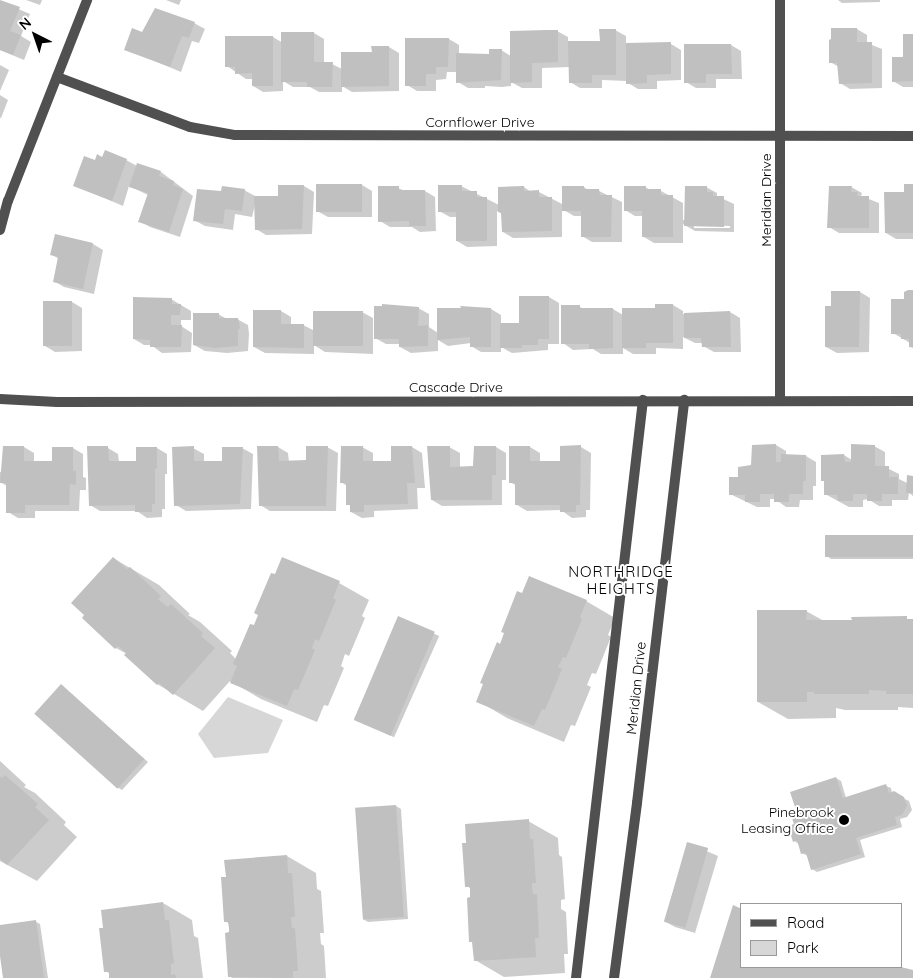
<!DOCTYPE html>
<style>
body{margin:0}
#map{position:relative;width:913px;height:978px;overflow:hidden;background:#fff;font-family:Quicksand,sans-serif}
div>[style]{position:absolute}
.green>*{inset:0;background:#d7d7d7}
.shadow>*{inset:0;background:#0003;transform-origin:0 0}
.building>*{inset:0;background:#c0c0c0;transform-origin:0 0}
.minor>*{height:10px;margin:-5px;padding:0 5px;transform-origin:5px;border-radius:5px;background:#505050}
.dots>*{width:14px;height:14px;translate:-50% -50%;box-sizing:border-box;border:2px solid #fff;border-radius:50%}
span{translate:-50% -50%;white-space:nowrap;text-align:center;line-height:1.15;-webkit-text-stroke:4px #fff;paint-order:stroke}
.street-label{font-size:14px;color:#000}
.poi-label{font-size:14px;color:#000}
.right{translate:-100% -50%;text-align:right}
.neighbourhood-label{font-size:15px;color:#000;letter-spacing:1px}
.legend{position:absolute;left:740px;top:903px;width:162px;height:65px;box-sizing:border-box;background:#fff;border:1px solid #999;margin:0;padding:6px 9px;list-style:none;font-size:15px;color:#000}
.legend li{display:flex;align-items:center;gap:10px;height:25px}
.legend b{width:25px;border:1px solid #999}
.north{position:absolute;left:10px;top:10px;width:50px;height:50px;-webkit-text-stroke:4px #fff;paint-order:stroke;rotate:319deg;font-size:14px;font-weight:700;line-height:20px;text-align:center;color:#000}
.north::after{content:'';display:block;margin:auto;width:18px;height:22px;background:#000;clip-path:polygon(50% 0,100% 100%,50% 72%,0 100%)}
</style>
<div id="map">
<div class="green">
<div style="clip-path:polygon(228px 697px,283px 720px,268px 753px,214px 758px,198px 734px)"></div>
</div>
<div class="shadow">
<div style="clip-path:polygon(26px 0,42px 0,40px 5px)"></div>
<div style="clip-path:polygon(166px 0,181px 0,179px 5px)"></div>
<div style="clip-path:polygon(838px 0,880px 0,880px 2px,842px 3px)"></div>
<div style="clip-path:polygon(0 1px,30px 14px,21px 36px,31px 42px,24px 60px,0 50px)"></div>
<div style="clip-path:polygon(194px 23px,205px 29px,199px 43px,192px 41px,181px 72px,126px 49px,143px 33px)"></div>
<div style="clip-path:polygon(857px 29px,867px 35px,867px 43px,882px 49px,882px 88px,850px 89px,840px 83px,839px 67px,830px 62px)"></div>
<div style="clip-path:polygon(615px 30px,626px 36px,626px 44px,671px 44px,681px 50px,681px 80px,657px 81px,657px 89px,638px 89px,628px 83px,627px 81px,602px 80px,602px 88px,580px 88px,570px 82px,570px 67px,542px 68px,542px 88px,522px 88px,511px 82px,511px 86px,502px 87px,485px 86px,485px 88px,468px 88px,458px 82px,458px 72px,447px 72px,446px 79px,436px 80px,436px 91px,417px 91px,407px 85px,449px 39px,459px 45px,459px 55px,490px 55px,501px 50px,511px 56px,557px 31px,568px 37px,568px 42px,601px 42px)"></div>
<div style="clip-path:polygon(314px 33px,324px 39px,324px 64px,332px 64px,342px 69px,389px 47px,399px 53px,399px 91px,352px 92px,342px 86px,342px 92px,319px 92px,310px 87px,293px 87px,283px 81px,283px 91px,263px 92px,253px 86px,253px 79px,246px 79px,227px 66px,273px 37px,283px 43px)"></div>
<div style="clip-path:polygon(913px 35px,913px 87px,903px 87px,893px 81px)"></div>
<div style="clip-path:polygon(686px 45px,731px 45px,741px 51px,742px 79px,716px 79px,716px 88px,696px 88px,686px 82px)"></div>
<div style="clip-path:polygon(0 65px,9px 70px,0 91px)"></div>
<div style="clip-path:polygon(0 95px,8px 100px,1px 118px,0 118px)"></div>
<div style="clip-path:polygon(103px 158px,126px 160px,137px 166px,161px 172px,193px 196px,180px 237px,150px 227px,140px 221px,148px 195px,129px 186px,123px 206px,74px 185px,95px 162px)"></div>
<div style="clip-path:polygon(362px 185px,372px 191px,372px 217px,328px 217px,317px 211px)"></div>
<div style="clip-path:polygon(304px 186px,314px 192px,312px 234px,266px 235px,256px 229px,256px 201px,252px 217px,235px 214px,233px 230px,205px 226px,194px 220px,222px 193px,244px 190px,255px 196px,279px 197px)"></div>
<div style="clip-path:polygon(461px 186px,499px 205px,524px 187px,531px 192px,539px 192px,564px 205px,584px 187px,589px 191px,599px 191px,622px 202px,622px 242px,592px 242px,582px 236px,582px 216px,574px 216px,562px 209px,562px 237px,513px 238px,503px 232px,503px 214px,497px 211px,497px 246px,467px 247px,457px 241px,457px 217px,450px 217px,439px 211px)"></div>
<div style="clip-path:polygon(913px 186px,913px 239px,896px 239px,886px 233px,905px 193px)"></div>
<div style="clip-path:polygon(evenodd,645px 187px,652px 191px,661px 191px,683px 203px,683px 220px,685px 220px,706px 187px,717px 193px,717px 196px,734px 204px,734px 232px,695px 231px,683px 224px,683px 243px,654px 243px,644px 237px,644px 216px,635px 216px,625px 210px,645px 187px,694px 225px,730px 226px,730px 228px,694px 228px,694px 225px)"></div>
<div style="clip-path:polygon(851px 187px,862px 193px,861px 196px,879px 203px,879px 233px,839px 233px,829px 227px)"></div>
<div style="clip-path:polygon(398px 188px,405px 191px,425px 191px,435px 197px,436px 231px,420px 232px,412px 227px,390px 227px,380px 221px)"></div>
<div style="clip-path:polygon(56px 236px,93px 244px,103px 250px,94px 294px,64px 287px,54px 281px,59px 259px,51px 254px)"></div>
<div style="clip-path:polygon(913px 291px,913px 348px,910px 347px,910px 343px,893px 333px,905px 300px)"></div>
<div style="clip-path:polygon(860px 292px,870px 298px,869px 352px,837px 353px,826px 347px,832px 307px)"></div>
<div style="clip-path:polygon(549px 297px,559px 303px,559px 344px,548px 344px,548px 350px,512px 353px,501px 347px,501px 352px,481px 352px,471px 346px,471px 343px,448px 346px,438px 340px,438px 351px,411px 353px,400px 347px,400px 344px,386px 344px,375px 338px,418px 308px,429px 314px,429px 327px,438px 333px,491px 309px,501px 315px,501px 324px,520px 324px)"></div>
<div style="clip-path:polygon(171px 299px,191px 311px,191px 320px,181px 320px,181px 326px,192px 333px,191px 352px,162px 353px,151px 345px,144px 345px,134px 339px)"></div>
<div style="clip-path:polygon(72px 302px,82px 308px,82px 351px,55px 352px,45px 346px)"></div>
<div style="clip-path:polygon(656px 305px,673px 305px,683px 311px,683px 314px,730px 312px,740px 318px,741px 352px,714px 352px,703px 346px,703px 343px,695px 343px,683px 337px,683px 349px,656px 348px,656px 354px,633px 354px,623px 348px,623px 354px,601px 354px,593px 349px,573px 350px,563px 343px,580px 307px,585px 310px,613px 309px,623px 315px,656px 309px)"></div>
<div style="clip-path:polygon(281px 311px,291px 317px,291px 325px,303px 325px,315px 331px,362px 312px,373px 318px,373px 354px,325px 352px,314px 345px,314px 354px,265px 353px,254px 347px,254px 312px)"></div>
<div style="clip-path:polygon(218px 314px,227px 319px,237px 319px,248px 325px,249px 334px,248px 351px,227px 353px,205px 351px,194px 345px)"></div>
<div style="clip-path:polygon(776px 445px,786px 451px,786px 455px,806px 456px,816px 462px,816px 486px,813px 486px,813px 500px,800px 500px,799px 507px,786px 507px,775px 499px,770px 499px,770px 507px,757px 507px,730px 494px,739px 478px)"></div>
<div style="clip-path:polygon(874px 446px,885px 452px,885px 467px,899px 474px,899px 479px,907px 483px,913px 477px,913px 496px,909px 493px,908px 500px,892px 500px,892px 506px,879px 506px,868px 499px,863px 500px,863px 507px,849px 507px,825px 494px,825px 482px,822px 480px,844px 455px,852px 460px)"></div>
<div style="clip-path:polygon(24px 447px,34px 453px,34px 462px,53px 463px,73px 448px,83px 454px,83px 477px,86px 478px,86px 490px,80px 490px,79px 511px,35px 511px,35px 518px,18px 518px,8px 512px,7px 486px,0 482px,0 472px,4px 472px)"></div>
<div style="clip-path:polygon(278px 447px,288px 453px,289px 462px,308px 462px,327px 447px,338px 453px,336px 511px,270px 511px,260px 505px)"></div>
<div style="clip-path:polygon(362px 447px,373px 453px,373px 462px,392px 462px,412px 447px,422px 453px,425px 488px,417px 488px,418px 509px,374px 511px,374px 517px,362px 518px,351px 512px,351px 506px,347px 504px,347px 486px,341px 482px)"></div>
<div style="clip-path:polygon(449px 447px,460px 453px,460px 468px,474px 468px,496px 447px,506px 453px,506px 480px,502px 480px,502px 505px,442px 506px,432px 500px)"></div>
<div style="clip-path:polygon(530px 447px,540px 453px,540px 462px,562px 462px,581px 447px,591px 453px,590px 510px,586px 510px,586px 517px,572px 518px,561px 510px,527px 511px,517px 505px,517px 486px,510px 482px)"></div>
<div style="clip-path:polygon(108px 448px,118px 454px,119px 462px,138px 462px,157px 448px,167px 454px,167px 474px,165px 474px,165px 509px,162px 509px,162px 517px,147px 518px,137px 511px,100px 511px,90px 505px)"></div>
<div style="clip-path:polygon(193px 448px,204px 454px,204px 462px,223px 462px,242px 448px,253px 454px,251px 509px,186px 511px,176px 505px)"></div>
<div style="clip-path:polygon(913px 536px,913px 559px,831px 559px,827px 556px)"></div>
<div style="clip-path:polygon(113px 558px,159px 585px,190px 614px,188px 615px,200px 622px,232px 651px,230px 653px,236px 659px,254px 627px,339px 583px,369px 600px,362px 616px,365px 618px,349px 656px,345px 654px,341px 666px,344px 668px,328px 706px,324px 705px,317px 722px,261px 699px,230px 681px,203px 711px,157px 684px,127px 654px,116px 648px)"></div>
<div style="clip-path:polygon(523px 595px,586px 601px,615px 618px,608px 635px,611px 637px,596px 674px,592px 673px,587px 685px,591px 687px,575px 726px,571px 725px,564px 742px,507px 718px,478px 701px)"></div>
<div style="clip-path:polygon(806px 611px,824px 621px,913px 619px,913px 708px,898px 707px,898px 710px,845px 710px,836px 708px,836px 718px,788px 719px,758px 702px)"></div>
<div style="left:399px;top:618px;width:44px;height:111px;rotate:24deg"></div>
<div style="clip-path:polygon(62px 686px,148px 762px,122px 790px,117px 787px)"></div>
<div style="clip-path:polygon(0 761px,26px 785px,24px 787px,35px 793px,66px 822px,64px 825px,77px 837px,37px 881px,0 861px)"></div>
<div style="clip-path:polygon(836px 778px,841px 781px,846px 798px,886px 786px,891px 788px,892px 793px,909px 801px,912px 810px,907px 817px,900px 819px,902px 827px,860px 840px,865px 857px,817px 872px,812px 869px,808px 856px,802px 853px,799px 844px,794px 841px,797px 811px)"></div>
<div style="clip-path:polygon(396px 806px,401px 809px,408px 919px,368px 922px,363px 919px)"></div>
<div style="clip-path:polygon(528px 821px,558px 838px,559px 855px,562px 857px,565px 899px,561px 900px,561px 909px,566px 912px,568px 954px,564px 954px,565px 973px,504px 977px,475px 960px,471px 889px,467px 886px)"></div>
<div style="clip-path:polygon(688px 843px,718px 856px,695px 933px,675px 927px,664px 921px)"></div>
<div style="clip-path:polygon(287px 856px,316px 873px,317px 889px,321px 891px,324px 933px,320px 933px,321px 944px,324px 946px,326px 978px,232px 978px,230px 976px,230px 924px,225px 921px)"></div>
<div style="clip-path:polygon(163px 903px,192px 920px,194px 936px,198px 938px,203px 978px,111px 978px,110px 974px,106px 971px)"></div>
<div style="clip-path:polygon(36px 922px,40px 924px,48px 978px,4px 978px,0 927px)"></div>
<div style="clip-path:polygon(742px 967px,897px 967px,913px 972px,913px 978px,711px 978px)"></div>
</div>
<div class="building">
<div style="clip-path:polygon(0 0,20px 7px,10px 31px,21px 35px,13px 55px,0 50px)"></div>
<div style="clip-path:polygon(155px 8px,195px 22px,189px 38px,182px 36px,170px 67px,124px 50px,132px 28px,142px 32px)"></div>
<div style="clip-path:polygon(831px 28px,857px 28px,857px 42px,872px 42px,872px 83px,839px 84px,837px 63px,829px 63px,829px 40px,831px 39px)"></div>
<div style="clip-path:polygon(599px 29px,616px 29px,616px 75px,592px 75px,592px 83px,569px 83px,568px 41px,600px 41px)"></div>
<div style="clip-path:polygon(547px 30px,558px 30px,558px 62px,532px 63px,532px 82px,510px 83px,510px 31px)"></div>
<div style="clip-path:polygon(281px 32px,314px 32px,314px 62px,333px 62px,332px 87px,307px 87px,307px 82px,281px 82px)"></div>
<div style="clip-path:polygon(903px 34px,913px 34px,913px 81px,892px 82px,892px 57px,903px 57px)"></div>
<div style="clip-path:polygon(225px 36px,273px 36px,273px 86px,252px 86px,252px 73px,235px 74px,235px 67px,225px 67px)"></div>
<div style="clip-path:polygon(405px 38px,449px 38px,448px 67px,436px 67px,436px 74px,426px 74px,426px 86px,405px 86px)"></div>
<div style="clip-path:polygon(671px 42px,671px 74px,647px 75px,647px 83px,626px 84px,626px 43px)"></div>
<div style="clip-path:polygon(684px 44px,731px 44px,732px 74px,706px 74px,706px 83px,684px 83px)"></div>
<div style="clip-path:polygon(371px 46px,389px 46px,389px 86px,341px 87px,341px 52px,372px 52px)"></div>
<div style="clip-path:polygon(489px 49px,502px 49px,501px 80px,456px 83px,456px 53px,489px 54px)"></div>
<div style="clip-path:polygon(105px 150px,127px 159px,112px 201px,73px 186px,84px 156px,95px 160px,97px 154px,102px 157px)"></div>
<div style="clip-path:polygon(137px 163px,161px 171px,159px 176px,174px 181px,173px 185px,183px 189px,169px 232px,138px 222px,148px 193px,129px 187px)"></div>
<div style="left:316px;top:184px;width:46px;height:28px"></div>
<div style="clip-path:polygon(904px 184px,913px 184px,913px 233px,885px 233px,884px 192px,904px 192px)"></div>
<div style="clip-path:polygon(278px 185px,304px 185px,302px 229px,255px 230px,254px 196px,278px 196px)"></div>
<div style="clip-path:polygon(438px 185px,462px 185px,462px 191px,477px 191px,477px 197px,487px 197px,487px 241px,456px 241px,456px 212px,438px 212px)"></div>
<div style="clip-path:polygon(222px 186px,245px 189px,242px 211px,225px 209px,223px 224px,193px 221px,197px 189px,221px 191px)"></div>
<div style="clip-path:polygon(378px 186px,399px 186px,399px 190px,425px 190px,426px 226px,409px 226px,409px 221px,378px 222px)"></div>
<div style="clip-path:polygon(524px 186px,524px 191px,539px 190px,539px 197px,552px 197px,552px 231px,502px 232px,501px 213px,498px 212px,498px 187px)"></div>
<div style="clip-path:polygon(562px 186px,584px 186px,584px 189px,599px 189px,600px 195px,612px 195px,611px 237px,581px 237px,581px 211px,562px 211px)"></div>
<div style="clip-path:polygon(624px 186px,646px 186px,646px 189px,661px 189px,661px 195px,673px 195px,673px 237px,642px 237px,642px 211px,624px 211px)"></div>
<div style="clip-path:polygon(685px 186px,707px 186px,707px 192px,713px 192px,713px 196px,724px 196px,724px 227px,684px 226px)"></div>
<div style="clip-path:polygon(829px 186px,852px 186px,851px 192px,858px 192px,857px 196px,869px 196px,869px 228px,827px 228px)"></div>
<div style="clip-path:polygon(55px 234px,93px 243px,83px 289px,53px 282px,58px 257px,50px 255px)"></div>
<div style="clip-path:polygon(908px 290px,913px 290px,913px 347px,909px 347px,909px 339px,901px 339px,901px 334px,891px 334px,891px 299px,904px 299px,904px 292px)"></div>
<div style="clip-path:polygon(831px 291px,860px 291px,859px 347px,825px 347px,825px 306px,831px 306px)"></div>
<div style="clip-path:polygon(519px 296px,549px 296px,549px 339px,538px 339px,538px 345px,522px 345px,522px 348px,500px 348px,500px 323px,519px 323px)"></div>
<div style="clip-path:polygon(133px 297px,172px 298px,172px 304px,181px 304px,180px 315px,171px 315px,171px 325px,182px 325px,181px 347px,150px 347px,150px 340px,133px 339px)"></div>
<div style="left:43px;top:301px;width:29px;height:45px"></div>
<div style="clip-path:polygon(382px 304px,419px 307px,418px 326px,428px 325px,428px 346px,399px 347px,399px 339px,374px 339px,374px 306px,382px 306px)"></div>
<div style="clip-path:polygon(655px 304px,673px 304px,673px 343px,646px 343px,646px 348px,622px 348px,622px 308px,655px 308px)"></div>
<div style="clip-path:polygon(561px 305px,580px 305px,580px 308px,613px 308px,613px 348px,589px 349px,589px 344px,561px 344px)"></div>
<div style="clip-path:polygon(460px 306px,491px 308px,491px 347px,470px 347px,470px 337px,437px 340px,437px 308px,461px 308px)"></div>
<div style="clip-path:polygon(253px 310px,281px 310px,281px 324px,304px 324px,304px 348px,253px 347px)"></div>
<div style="left:313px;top:311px;width:50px;height:35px"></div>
<div style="clip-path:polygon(730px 311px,731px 347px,702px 347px,701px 338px,684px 338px,684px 313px)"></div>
<div style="clip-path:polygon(193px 313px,219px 313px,219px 318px,238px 318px,240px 328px,238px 330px,238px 346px,215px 348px,193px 345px)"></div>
<div style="clip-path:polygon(776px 444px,776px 462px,781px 462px,781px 454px,806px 455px,806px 481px,803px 481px,803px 494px,789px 494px,789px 502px,774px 502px,774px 494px,760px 494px,760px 502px,745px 502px,745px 495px,729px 495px,729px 477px,738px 477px,738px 467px,751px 465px,752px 445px)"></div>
<div style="clip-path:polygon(851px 444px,875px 445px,875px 466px,889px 466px,889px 477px,898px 477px,898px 494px,882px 494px,882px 501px,867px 501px,867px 494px,853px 494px,853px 501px,838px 501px,837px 495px,824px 495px,824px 481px,821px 481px,821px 455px,844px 454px,845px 462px,851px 462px)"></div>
<div style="clip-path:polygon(581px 445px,580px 505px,576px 505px,576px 512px,560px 512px,560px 505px,515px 505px,515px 483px,509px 483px,509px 446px,530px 446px,530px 461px,560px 461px,560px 446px)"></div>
<div style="clip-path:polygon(3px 446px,24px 446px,24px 461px,52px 461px,52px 447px,73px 447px,73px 471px,76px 471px,76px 485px,70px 484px,69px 505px,25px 505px,25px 513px,6px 513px,6px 483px,0 483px)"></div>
<div style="clip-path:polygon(87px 446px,108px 446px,109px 461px,136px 461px,136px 447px,157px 447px,157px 468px,155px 469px,155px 504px,152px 504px,152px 512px,135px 512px,135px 505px,89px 506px)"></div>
<div style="clip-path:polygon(194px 446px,194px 461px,222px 461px,222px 447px,243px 447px,240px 504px,174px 506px,172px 447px)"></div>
<div style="clip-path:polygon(257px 446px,278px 446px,279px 461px,306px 460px,306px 446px,328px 446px,326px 506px,259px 506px)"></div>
<div style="clip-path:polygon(341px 446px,363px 446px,363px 461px,391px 461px,391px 446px,412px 446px,415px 483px,407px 483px,408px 504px,364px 505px,364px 512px,350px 512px,350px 505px,346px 505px,346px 483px,340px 483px)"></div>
<div style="clip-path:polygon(427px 446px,450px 446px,450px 467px,473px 466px,474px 446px,496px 446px,496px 475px,492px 475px,492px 500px,431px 500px)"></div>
<div style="clip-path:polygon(907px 475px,913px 476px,913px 493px,906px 493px)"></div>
<div style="left:825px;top:535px;width:88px;height:22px"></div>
<div style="clip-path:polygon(113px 557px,127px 569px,130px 567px,161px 596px,158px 599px,164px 604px,168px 607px,171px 604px,203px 633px,201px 636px,215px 648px,173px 695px,159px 683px,157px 685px,124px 655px,126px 653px,118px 646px,115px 649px,82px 618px,84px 615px,71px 603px)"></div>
<div style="clip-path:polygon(282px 557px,340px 581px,333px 598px,336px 600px,319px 641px,315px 639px,312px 648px,315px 650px,298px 690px,294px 689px,287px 706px,230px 683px,237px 666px,233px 664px,250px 624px,254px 625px,258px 615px,254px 613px,271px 573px,275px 574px)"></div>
<div style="clip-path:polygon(529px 576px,587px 600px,580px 617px,582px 619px,566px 658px,563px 657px,558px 667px,562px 669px,545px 710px,542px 709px,534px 726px,476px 702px,483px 684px,480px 683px,497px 642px,500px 644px,504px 633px,501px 632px,517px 591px,522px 593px)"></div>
<div style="clip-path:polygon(757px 610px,807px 610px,806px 620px,852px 620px,851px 617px,907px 616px,907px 619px,913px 619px,913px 694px,886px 694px,886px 691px,869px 690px,869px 694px,814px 694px,814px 692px,807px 692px,807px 702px,757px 702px)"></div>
<div style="left:398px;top:616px;width:40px;height:113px;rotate:23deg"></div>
<div style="left:61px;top:684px;width:112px;height:40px;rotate:42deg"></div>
<div style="clip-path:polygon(5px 775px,38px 804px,35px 807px,49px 820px,7px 865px,0 859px,0 776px,2px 778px)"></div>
<div style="clip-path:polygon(836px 777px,843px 798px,886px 784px,889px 793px,894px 791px,904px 797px,907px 806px,902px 815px,895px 817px,897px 825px,856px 838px,861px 854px,811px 870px,806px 853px,801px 854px,797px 840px,793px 842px,788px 826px,794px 824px,790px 812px,796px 810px,790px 792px)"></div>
<div style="left:396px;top:805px;width:112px;height:41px;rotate:86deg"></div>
<div style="clip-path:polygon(529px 819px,530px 839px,533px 839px,536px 883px,532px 883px,532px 887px,533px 894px,537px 894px,539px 938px,535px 938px,536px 957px,474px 961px,472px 942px,469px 942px,467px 898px,470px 897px,470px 887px,465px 887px,462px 843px,466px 843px,465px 824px)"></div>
<div style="left:687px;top:842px;width:22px;height:83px;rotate:16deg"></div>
<div style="clip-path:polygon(287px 855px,288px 873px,292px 873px,295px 917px,291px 917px,292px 928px,295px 928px,298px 971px,293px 971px,293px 978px,228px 977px,225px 933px,229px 932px,229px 928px,228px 922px,224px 922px,221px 877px,226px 877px,224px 860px)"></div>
<div style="clip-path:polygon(163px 902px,165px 920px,169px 920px,174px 963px,171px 964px,171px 975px,175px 974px,176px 978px,109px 978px,109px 972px,104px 972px,99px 928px,103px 928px,101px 910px)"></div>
<div style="clip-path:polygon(733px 905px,742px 909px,742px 967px,901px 967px,913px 970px,913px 978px,710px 978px)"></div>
<div style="clip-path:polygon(36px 920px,44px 978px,3px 978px,0 956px,0 925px)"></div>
</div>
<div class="minor">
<div style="left:57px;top:77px;width:142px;rotate:20.6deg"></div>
<div style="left:190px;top:127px;width:46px;rotate:10.1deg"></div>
<div style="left:235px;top:135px;width:678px;rotate:0.08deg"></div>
<div style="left:0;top:230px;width:30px;rotate:-75deg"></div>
<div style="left:8px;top:201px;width:216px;rotate:-68.5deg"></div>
<div style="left:0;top:399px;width:57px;rotate:3deg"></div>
<div style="left:57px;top:402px;width:856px;rotate:-0.07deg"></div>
<div style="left:780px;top:400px;width:400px;rotate:-90deg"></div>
<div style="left:576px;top:978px;width:582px;rotate:-83.39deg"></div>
<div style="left:614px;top:978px;width:177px;rotate:-82.5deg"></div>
<div style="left:637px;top:803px;width:406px;rotate:-83.3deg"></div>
</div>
<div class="dots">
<div style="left:844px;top:820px;background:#000"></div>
</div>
<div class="street-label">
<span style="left:480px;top:122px">Cornflower Drive</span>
<span style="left:766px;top:200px;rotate:-90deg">Meridian Drive</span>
<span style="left:456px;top:387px">Cascade Drive</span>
<span style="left:636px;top:688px;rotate:-84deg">Meridian Drive</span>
</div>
<div class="poi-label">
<span class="right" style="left:834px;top:820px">Pinebrook<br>Leasing Office</span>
</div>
<div class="neighbourhood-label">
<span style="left:621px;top:580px">NORTHRIDGE<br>HEIGHTS</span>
</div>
<ul class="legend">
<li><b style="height:6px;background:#505050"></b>Road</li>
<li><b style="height:14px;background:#d7d7d7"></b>Park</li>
</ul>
<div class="north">N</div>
</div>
